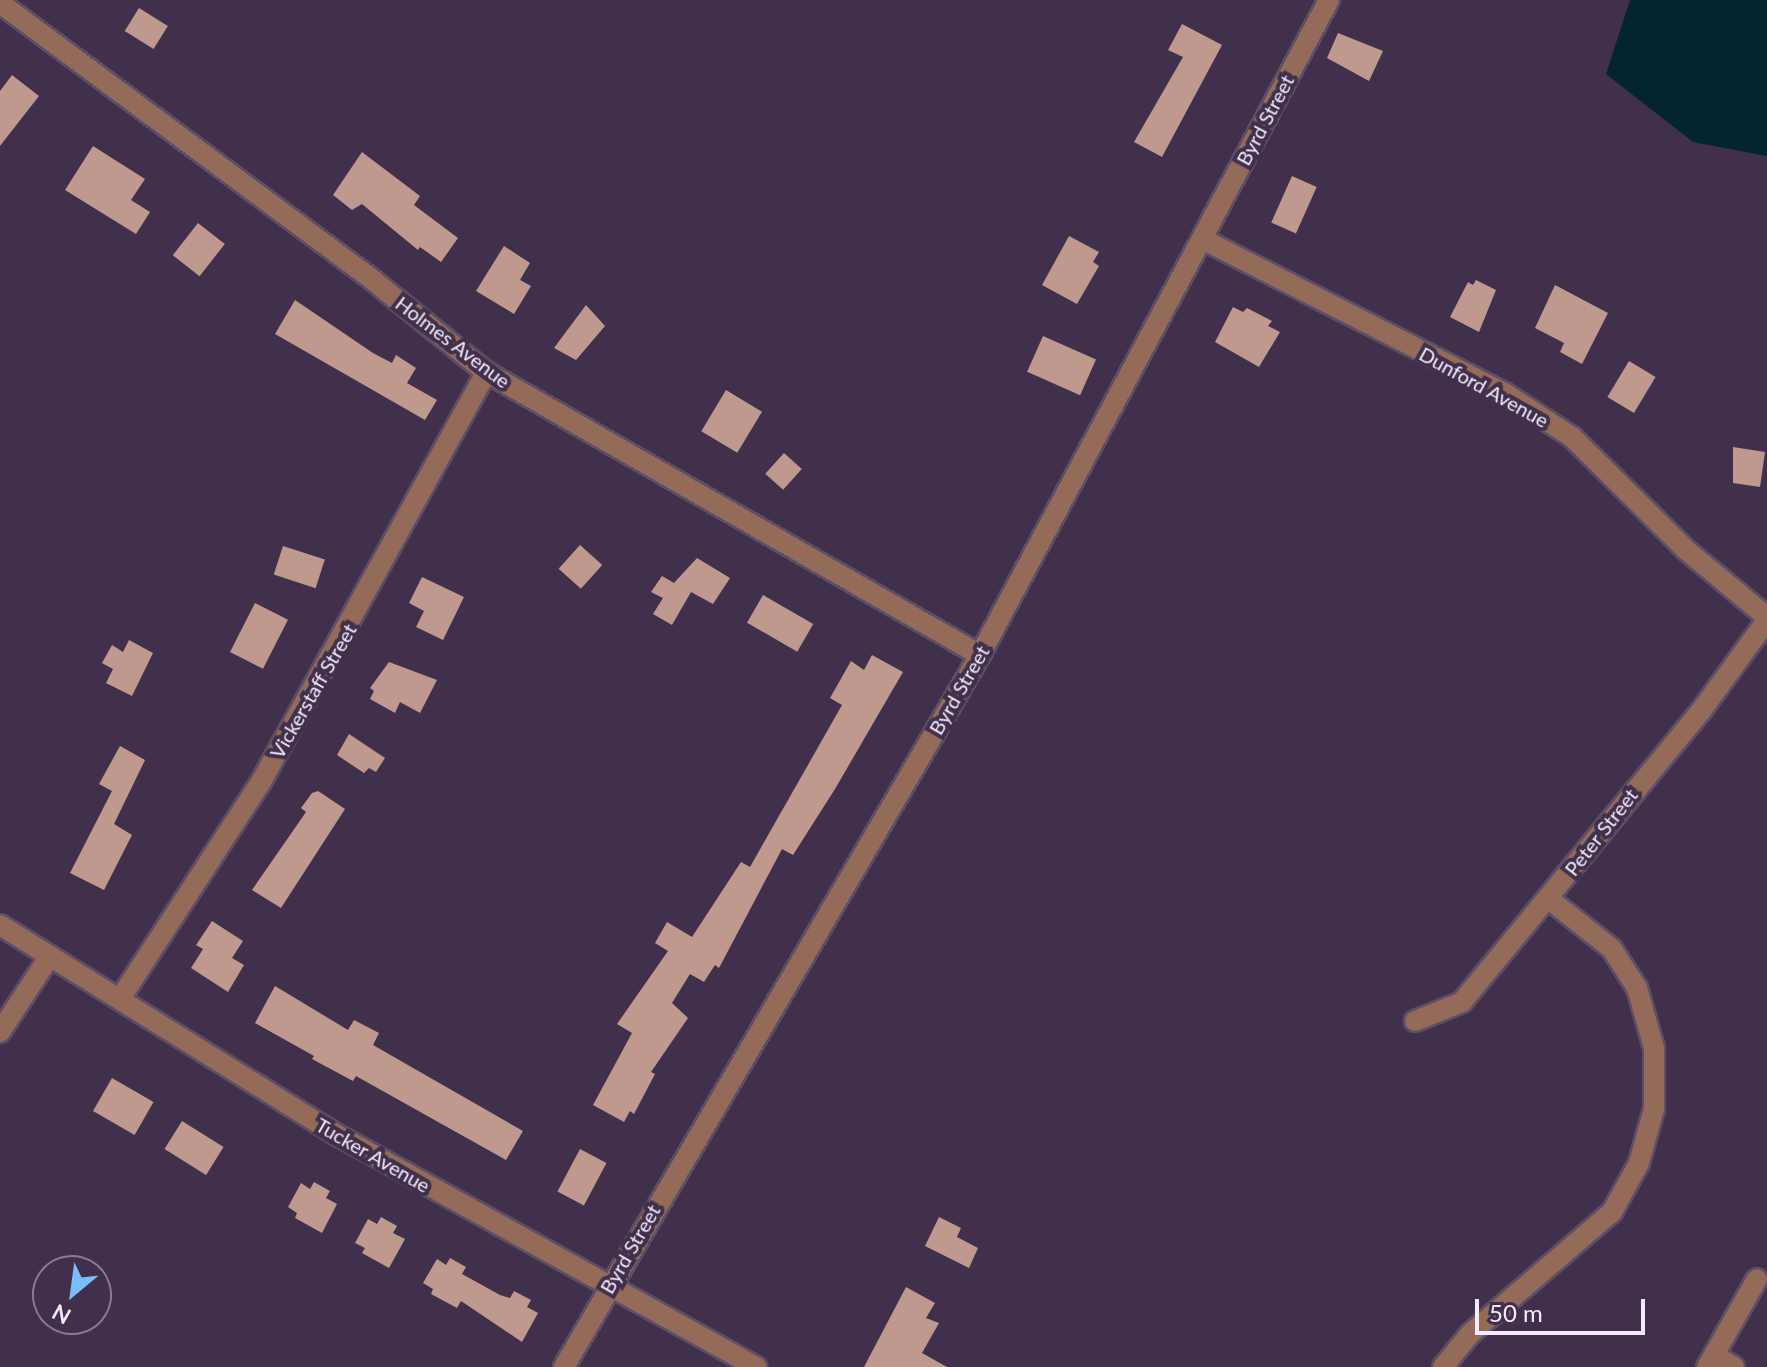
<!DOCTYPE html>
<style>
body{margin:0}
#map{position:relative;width:1767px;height:1367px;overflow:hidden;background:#40304b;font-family:Lato,sans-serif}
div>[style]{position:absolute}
.water>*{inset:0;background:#032530}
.building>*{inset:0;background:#c0998e;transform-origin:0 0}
.roads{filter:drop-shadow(2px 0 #5d4e67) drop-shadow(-2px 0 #5d4e67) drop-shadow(0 2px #5d4e67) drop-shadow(0 -2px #5d4e67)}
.minor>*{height:20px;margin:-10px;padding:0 10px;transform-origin:10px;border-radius:10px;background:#946a59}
span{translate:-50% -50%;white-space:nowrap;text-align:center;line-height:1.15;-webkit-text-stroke:8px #40304b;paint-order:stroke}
.street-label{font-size:20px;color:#f5ebfc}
.north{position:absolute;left:32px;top:1255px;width:80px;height:80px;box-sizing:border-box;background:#40304b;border:2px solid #887b92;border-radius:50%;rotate:209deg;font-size:22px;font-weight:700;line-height:32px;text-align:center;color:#f5ebfc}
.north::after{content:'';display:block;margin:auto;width:28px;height:36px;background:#7cbef9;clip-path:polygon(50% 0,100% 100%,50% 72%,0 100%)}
.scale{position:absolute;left:1475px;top:1299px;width:170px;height:36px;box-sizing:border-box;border:4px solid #f5ebfc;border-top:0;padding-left:10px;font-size:24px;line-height:28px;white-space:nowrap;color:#f5ebfc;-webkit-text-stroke:6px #40304b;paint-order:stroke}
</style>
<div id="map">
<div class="water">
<div style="clip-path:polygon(1630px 0,1767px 0,1767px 156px,1693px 142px,1606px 74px)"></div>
</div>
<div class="building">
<div style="left:139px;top:8px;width:34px;height:27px;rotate:32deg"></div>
<div style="clip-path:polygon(1182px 24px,1222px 45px,1162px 157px,1134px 142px,1183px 57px,1168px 50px)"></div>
<div style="clip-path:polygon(1338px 33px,1383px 51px,1369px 81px,1327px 58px)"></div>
<div style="clip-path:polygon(12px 75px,39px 96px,0 146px,0 91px)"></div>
<div style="clip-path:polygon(93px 146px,145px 179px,131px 200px,150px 212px,136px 234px,65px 190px)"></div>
<div style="clip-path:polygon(362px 152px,420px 196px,414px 205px,458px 238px,441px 262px,420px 247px,418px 250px,362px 204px,352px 210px,333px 195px)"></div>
<div style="left:1292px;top:176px;width:27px;height:51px;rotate:24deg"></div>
<div style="left:198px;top:223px;width:34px;height:41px;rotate:38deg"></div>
<div style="clip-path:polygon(1069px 236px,1099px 252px,1093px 262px,1099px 266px,1077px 304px,1042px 285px)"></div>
<div style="clip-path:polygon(504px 246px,530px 263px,520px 280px,531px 286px,514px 314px,476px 291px)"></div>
<div style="clip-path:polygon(1476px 280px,1496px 290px,1479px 332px,1450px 317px,1468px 282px,1473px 285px)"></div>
<div style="clip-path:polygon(1555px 285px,1608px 313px,1582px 364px,1560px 352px,1564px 343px,1535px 328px)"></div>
<div style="clip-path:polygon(295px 300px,373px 353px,392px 363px,396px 355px,416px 368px,407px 383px,437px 400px,425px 420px,275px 334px)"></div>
<div style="clip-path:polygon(586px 305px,605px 326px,576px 360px,554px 348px)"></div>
<div style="clip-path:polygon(1233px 307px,1243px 312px,1247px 308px,1272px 321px,1268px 326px,1280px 332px,1259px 367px,1215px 342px)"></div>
<div style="left:1043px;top:336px;width:58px;height:39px;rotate:24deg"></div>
<div style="left:1629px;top:361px;width:31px;height:42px;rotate:31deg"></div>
<div style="left:726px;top:390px;width:42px;height:48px;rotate:31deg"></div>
<div style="clip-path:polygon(1733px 447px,1765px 452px,1760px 487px,1733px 483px)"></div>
<div style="left:784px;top:453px;width:24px;height:28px;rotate:42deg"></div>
<div style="left:580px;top:545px;width:30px;height:32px;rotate:42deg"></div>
<div style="left:283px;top:546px;width:44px;height:30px;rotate:18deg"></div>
<div style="clip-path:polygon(697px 558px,730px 578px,713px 604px,691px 592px,672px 625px,653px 614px,663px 598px,651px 592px,662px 576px,674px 583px)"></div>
<div style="clip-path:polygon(422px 577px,464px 597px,443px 640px,416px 627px,424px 611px,409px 603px)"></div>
<div style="left:763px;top:595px;width:58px;height:32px;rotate:30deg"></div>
<div style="left:255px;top:603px;width:37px;height:55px;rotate:27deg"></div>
<div style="clip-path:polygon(129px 640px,153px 653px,132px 696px,106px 683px,113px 669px,102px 663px,112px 645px,123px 652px)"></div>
<div style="clip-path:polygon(872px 655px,903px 672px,835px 789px,793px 855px,782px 849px,719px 968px,715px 965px,704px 982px,690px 974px,672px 1003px,688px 1018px,651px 1072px,655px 1074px,634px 1114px,630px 1111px,624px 1122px,593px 1105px,632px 1033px,617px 1024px,668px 951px,655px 943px,667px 922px,692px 937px,741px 862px,750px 867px,842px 705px,830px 698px,851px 661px,864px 670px)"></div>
<div style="clip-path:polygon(389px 662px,437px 680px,420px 713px,400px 702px,395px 713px,370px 699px,374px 691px,370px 688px)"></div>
<div style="clip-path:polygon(349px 734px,385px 758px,376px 772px,369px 768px,364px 773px,337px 755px)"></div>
<div style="clip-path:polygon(120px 746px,145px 760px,114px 824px,132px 835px,104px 890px,70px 873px,112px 791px,99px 784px)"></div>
<div style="clip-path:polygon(318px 791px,345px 809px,281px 908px,252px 890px,306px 812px,301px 808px,312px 793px)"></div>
<div style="clip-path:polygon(212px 921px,243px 941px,232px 958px,244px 965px,228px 992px,191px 968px,203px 949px,196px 945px)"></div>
<div style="clip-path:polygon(275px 986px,348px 1030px,354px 1020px,379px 1033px,373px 1045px,523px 1131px,506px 1160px,356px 1076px,353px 1081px,312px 1059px,314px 1056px,255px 1023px)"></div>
<div style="left:112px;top:1078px;width:48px;height:38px;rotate:30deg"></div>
<div style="left:182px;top:1121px;width:49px;height:33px;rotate:32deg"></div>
<div style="left:580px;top:1149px;width:30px;height:48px;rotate:28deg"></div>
<div style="clip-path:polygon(314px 1182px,330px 1191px,326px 1198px,337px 1204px,322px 1233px,295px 1218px,297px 1213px,288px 1207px,301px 1183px,310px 1189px)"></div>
<div style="clip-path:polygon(381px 1217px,397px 1226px,393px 1233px,405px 1239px,389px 1268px,362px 1253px,365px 1248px,355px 1243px,368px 1219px,377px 1224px)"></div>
<div style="clip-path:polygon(939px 1217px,961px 1228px,957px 1237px,978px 1248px,969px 1268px,925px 1246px)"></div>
<div style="clip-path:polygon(450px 1258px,466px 1267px,462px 1274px,500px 1295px,510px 1298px,514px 1291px,531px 1300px,527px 1307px,538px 1313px,522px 1342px,461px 1301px,457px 1308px,431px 1294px,433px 1289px,423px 1283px,437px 1259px,446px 1265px)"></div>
<div style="clip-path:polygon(906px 1287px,935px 1303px,926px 1318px,939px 1323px,922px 1353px,947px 1367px,864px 1367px)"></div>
</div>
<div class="roads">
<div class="minor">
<div style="left:0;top:3px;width:466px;rotate:36.6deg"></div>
<div style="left:374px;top:281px;width:144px;rotate:39.1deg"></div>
<div style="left:486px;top:372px;width:569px;rotate:29.81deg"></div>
<div style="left:1202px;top:239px;width:341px;rotate:27deg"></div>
<div style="left:1506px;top:394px;width:79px;rotate:33.1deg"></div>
<div style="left:1572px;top:437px;width:159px;rotate:44.7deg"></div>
<div style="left:1685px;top:549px;width:107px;rotate:39.7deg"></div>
<div style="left:0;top:925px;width:393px;rotate:31.9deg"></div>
<div style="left:334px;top:1133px;width:483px;rotate:29deg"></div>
<div style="left:120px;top:999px;width:259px;rotate:-57deg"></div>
<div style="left:261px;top:782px;width:468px;rotate:-61.2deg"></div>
<div style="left:1415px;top:1021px;width:51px;rotate:-22deg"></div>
<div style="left:1462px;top:1002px;width:377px;rotate:-50.6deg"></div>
<div style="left:1701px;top:711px;width:112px;rotate:-54deg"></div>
<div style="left:0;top:1032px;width:91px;rotate:-56.7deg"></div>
<div style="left:1714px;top:1355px;width:87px;rotate:-60.5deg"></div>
<div style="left:564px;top:1367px;width:825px;rotate:-59.7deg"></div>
<div style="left:980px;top:655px;width:742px;rotate:-61.95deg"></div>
<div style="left:1443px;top:1367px;width:43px;rotate:-50.7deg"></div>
<div style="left:1470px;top:1334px;width:187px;rotate:-40.7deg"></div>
<div style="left:1612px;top:1212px;width:56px;rotate:-61.1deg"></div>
<div style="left:1639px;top:1163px;width:56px;rotate:-74.5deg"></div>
<div style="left:1654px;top:1109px;width:61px;rotate:-90deg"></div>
<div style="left:1654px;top:1048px;width:62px;rotate:-105.8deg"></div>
<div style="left:1637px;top:988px;width:46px;rotate:-122.7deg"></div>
<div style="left:1612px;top:949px;width:80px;rotate:-141.6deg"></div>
<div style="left:1707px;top:1367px;width:14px;rotate:-60deg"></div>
<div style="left:1714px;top:1355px;width:23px;rotate:31deg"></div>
</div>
</div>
<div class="street-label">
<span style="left:1265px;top:120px;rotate:-62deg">Byrd Street</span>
<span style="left:453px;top:342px;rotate:37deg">Holmes Avenue</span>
<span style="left:1484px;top:387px;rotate:29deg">Dunford Avenue</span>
<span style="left:959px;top:690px;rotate:-60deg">Byrd Street</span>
<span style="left:313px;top:691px;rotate:-60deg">Vickerstaff Street</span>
<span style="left:1601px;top:832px;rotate:-52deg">Peter Street</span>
<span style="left:373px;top:1155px;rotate:30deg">Tucker Avenue</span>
<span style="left:630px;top:1249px;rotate:-60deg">Byrd Street</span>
</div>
<div class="north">N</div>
<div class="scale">50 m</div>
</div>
